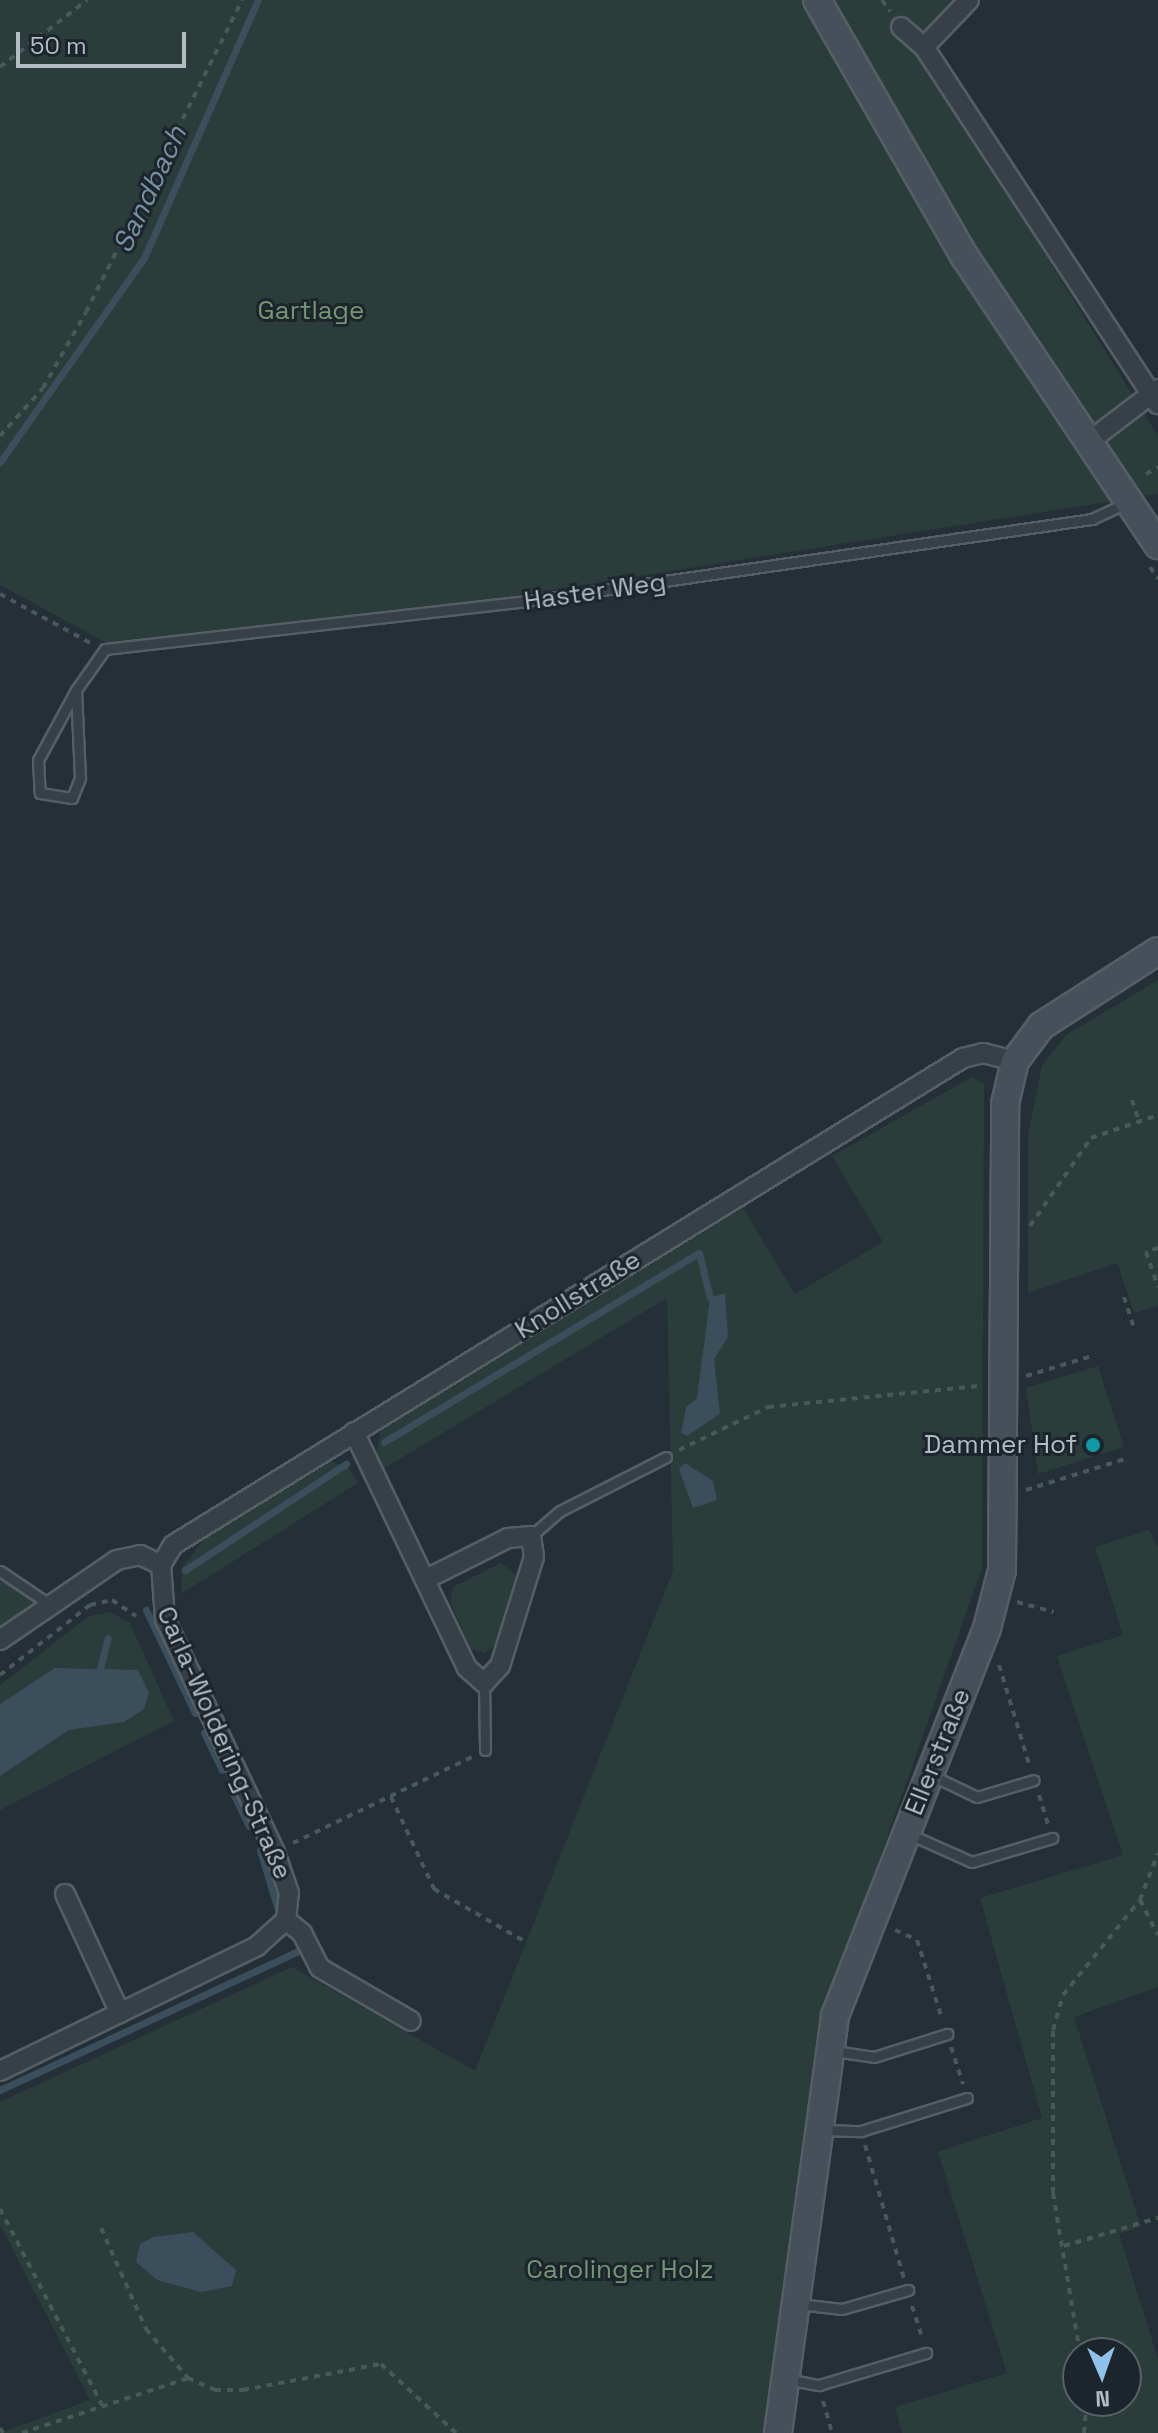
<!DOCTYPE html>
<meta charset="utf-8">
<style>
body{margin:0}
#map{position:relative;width:1158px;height:2433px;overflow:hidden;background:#242f37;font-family:"Space Grotesk",sans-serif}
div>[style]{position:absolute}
.green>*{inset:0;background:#2a3d3a}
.water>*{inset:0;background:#3a4e5c}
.stream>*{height:7px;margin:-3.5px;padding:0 3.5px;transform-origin:3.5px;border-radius:3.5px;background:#3a4e5c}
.path>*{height:4px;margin-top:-2px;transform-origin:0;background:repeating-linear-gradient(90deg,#485958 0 6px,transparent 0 12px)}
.roads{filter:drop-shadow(2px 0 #555e65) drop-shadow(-2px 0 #555e65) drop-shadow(0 2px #555e65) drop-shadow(0 -2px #555e65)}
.lane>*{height:9px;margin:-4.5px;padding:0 4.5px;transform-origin:4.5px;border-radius:4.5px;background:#374047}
.street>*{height:18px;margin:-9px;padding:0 9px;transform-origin:9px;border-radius:9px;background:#374047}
.secondary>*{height:26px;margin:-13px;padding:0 13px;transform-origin:13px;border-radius:13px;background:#46505a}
.dots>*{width:22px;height:22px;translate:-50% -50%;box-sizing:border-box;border:4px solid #1d252c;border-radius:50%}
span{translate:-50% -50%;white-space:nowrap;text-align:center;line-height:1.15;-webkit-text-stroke:6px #1d252c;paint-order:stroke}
.park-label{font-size:26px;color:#739676}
.street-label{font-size:26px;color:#b2bcc3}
.poi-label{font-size:26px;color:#b2bcc3}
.right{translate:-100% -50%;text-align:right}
.water-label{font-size:28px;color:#7691a3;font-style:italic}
.north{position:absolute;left:1062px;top:2337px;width:80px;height:80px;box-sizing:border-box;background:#1d252c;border:2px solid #596168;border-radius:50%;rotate:178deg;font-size:22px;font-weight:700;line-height:32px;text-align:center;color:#b2bcc3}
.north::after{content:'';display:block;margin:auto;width:28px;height:36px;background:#90c1ea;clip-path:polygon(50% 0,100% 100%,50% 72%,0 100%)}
.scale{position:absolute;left:16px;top:32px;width:170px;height:36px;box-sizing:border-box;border:4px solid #b2bcc3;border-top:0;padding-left:10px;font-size:24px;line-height:28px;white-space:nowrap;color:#b2bcc3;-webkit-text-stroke:6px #1d252c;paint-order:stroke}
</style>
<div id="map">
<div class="green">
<div style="clip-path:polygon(0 0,958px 0,915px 45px,1158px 436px,1158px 494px,379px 617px,107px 643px,0 585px)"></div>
<div style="clip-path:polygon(1158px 980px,1158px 1306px,1134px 1313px,1117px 1263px,1028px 1293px,1028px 1134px,1042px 1066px,1066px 1035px)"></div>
<div style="clip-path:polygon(972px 1077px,984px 1084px,982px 1568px,817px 2036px,763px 2433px,0 2433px,90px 2400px,0 2225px,0 2102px,292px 1967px,475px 2071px,673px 1571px,667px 1298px,383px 1469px,376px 1452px,381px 1431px,743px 1208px,795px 1294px,883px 1242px,832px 1156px)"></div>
<div style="clip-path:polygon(1098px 1366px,1124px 1447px,1038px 1474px,1026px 1388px)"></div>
<div style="clip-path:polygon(331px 1462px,348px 1467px,358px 1483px,181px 1594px,182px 1567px,205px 1539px)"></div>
<div style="clip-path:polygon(evenodd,1149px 1530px,1158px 1547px,1158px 1987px,1074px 2017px,1141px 2227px,1119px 2234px,1158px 2359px,1158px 2433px,902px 2433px,895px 2407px,1007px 2373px,938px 2152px,1042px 2118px,980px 1898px,1123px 1855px,1057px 1656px,1123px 1635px,1095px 1547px,1149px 1530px,1078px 2353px,1126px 2353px,1126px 2401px,1078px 2401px,1078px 2353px)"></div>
<div style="clip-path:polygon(501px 1563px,517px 1576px,496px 1644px,485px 1653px,471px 1649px,450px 1602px,453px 1587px)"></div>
<div style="clip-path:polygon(0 1578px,37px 1599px,0 1628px)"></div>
<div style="clip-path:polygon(110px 1612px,130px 1623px,174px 1721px,0 1810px,0 1685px,89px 1616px)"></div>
</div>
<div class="water">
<div style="clip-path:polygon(725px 1293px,728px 1337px,714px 1359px,720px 1414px,687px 1436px,681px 1433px,686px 1407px,697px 1398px,710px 1298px)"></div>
<div style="clip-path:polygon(685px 1463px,713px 1481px,717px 1500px,693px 1508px,679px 1469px)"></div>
<div style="clip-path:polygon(55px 1668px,138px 1670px,149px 1693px,144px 1709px,124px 1722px,69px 1730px,0 1776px,0 1704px)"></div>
<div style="clip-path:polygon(193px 2232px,236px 2270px,232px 2286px,201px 2292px,157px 2280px,136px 2262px,140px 2244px,153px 2237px)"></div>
</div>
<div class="stream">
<div style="left:0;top:462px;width:250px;rotate:-54.8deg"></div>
<div style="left:144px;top:258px;width:282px;rotate:-66.2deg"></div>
<div style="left:384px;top:1442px;width:367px;rotate:-31deg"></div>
<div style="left:699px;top:1253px;width:46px;rotate:76.3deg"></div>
<div style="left:185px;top:1570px;width:193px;rotate:-33.4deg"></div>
<div style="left:146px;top:1610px;width:114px;rotate:64.6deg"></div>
<div style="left:99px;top:1673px;width:36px;rotate:-76deg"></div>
<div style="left:204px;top:1733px;width:41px;rotate:64.1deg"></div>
<div style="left:231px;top:1789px;width:41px;rotate:64.1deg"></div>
<div style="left:260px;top:1850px;width:63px;rotate:73.3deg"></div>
<div style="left:0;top:2090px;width:329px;rotate:-25deg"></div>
</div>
<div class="path">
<div style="left:882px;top:0;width:14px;rotate:56deg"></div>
<div style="left:0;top:67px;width:110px;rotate:-37.6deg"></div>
<div style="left:0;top:436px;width:64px;rotate:-48.1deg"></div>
<div style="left:43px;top:388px;width:87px;rotate:-60.5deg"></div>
<div style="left:86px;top:312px;width:349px;rotate:-63.4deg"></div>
<div style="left:1146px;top:474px;width:14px;rotate:-30deg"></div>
<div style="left:1150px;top:567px;width:14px;rotate:56deg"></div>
<div style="left:0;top:594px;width:105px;rotate:28.5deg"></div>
<div style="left:1132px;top:1100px;width:23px;rotate:72deg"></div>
<div style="left:1030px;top:1226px;width:107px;rotate:-55.3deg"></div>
<div style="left:1091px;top:1138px;width:71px;rotate:-18.9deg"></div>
<div style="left:1158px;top:1248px;width:13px;rotate:162deg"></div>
<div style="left:1146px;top:1252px;width:37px;rotate:71deg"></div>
<div style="left:1124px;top:1297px;width:35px;rotate:72deg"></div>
<div style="left:1026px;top:1376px;width:72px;rotate:-16.9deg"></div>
<div style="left:679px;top:1450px;width:99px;rotate:-25.8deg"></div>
<div style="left:768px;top:1407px;width:212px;rotate:-5.7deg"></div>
<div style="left:1026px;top:1490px;width:107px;rotate:-17.4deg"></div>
<div style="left:1017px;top:1602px;width:38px;rotate:15deg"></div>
<div style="left:999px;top:1665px;width:107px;rotate:73.1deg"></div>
<div style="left:0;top:1675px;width:114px;rotate:-37.9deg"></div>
<div style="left:90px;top:1605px;width:23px;rotate:-13deg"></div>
<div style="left:112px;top:1600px;width:29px;rotate:34deg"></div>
<div style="left:1039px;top:1795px;width:31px;rotate:73deg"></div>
<div style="left:391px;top:1797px;width:102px;rotate:64.9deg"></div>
<div style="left:434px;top:1889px;width:104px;rotate:30deg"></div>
<div style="left:293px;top:1843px;width:199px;rotate:-25.7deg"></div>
<div style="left:1140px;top:1900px;width:39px;rotate:63deg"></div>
<div style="left:895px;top:1930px;width:24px;rotate:24deg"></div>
<div style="left:917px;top:1940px;width:83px;rotate:72.4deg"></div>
<div style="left:951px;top:2047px;width:39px;rotate:72deg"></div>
<div style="left:865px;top:2145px;width:139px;rotate:73.7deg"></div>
<div style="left:0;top:2209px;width:221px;rotate:62.5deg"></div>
<div style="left:101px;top:2228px;width:111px;rotate:66deg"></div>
<div style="left:146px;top:2329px;width:65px;rotate:49.4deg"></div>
<div style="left:188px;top:2378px;width:30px;rotate:24deg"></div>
<div style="left:215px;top:2390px;width:28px"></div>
<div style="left:243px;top:2390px;width:140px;rotate:-10.7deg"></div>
<div style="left:381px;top:2364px;width:102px;rotate:42.6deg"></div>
<div style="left:1064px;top:2246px;width:98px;rotate:-16.6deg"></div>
<div style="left:912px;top:2306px;width:35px;rotate:72deg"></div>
<div style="left:1080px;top:2353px;width:162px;rotate:-99.6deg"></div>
<div style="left:1053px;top:2193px;width:163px;rotate:-90deg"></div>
<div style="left:1053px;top:2030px;width:36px;rotate:-74deg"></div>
<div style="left:1063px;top:1995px;width:122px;rotate:-51deg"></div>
<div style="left:1140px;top:1900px;width:50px;rotate:-69deg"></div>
<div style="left:823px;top:2401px;width:33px;rotate:74deg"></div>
<div style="left:0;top:2428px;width:6px;rotate:59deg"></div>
<div style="left:22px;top:2433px;width:175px;rotate:-18.3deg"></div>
<div style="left:1084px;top:2433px;width:32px;rotate:-85deg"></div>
</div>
<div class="roads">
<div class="lane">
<div style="left:76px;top:690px;width:80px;rotate:118.5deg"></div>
<div style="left:38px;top:760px;width:33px;rotate:87deg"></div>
<div style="left:40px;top:793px;width:32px;rotate:9deg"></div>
<div style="left:72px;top:798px;width:22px;rotate:-68deg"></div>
<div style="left:80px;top:778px;width:88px;rotate:-92.6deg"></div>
<div style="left:76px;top:690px;width:50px;rotate:-54.7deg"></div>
<div style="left:105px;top:649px;width:418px;rotate:-6.5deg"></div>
<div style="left:520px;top:602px;width:578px;rotate:-8.26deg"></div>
<div style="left:1092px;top:519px;width:38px;rotate:-25deg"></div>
<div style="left:531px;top:1536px;width:38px;rotate:-41deg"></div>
<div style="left:560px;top:1511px;width:119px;rotate:-27deg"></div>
<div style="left:0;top:1571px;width:59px;rotate:34deg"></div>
<div style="left:484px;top:1683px;width:67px;rotate:89.1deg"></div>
<div style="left:933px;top:1776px;width:49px;rotate:25.5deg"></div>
<div style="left:977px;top:1797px;width:59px;rotate:-16.6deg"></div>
<div style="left:909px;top:1834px;width:69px;rotate:24deg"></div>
<div style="left:972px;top:1862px;width:84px;rotate:-16.7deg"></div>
<div style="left:834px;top:2051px;width:40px;rotate:8.5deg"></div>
<div style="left:874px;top:2057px;width:77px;rotate:-17.5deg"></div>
<div style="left:823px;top:2130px;width:38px;rotate:2deg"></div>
<div style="left:861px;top:2131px;width:111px;rotate:-17.3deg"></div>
<div style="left:798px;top:2304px;width:44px;rotate:6.5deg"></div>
<div style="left:842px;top:2309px;width:69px;rotate:-16.1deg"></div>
<div style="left:787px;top:2379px;width:33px;rotate:11deg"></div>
<div style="left:819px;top:2385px;width:112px;rotate:-16.7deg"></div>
</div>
<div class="street">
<div style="left:901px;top:27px;width:30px;rotate:41deg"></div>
<div style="left:924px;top:47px;width:427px;rotate:56.8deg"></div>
<div style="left:924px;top:47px;width:65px;rotate:-46.2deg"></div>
<div style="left:1087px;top:443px;width:89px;rotate:-37.3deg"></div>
<div style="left:354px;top:1432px;width:262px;rotate:64.4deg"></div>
<div style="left:467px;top:1668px;width:23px;rotate:41deg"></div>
<div style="left:484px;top:1683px;width:23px;rotate:-47deg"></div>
<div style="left:500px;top:1666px;width:114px;rotate:-72.7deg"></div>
<div style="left:534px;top:1557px;width:21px;rotate:-98deg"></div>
<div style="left:531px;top:1536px;width:23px;rotate:175deg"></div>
<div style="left:508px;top:1538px;width:92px;rotate:153.4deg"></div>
<div style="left:0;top:1640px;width:142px;rotate:-34.4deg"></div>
<div style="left:117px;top:1560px;width:24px;rotate:-12deg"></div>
<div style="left:140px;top:1555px;width:23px;rotate:25deg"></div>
<div style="left:65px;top:1894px;width:131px;rotate:65.2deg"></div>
<div style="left:286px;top:1920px;width:21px;rotate:39deg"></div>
<div style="left:302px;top:1933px;width:39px;rotate:63deg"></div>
<div style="left:320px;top:1968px;width:105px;rotate:30.2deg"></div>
<div style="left:0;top:2071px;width:286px;rotate:-25.9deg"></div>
<div style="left:257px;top:1946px;width:39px;rotate:-42deg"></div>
<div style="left:286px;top:1920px;width:27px;rotate:-84deg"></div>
<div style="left:289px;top:1893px;width:43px;rotate:-108.9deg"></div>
<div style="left:275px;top:1852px;width:258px;rotate:-115.3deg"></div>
<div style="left:165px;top:1619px;width:54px;rotate:-94.2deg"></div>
<div style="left:161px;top:1565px;width:23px;rotate:-59deg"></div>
<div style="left:173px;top:1545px;width:928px;rotate:-31.65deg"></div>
<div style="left:963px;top:1058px;width:21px;rotate:-14deg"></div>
<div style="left:983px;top:1053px;width:33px;rotate:14deg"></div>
</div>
<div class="secondary">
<div style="left:817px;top:0;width:297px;rotate:60.1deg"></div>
<div style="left:965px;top:257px;width:347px;rotate:56.2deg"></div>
<div style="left:778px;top:2433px;width:421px;rotate:-82.2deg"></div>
<div style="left:835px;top:2016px;width:417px;rotate:-68.6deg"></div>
<div style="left:987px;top:1628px;width:60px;rotate:-75.5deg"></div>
<div style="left:1002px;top:1570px;width:466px;rotate:-89.6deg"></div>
<div style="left:1005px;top:1104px;width:44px;rotate:-76.9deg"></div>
<div style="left:1015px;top:1061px;width:44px;rotate:-53.4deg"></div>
<div style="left:1041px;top:1026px;width:139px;rotate:-32.7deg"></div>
</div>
</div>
<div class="dots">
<div style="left:1093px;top:1445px;background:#0f9aa8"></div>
</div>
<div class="park-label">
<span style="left:311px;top:311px">Gartlage</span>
<span style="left:620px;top:2270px">Carolinger Holz</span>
</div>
<div class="street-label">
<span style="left:595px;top:592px;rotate:-8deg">Haster Weg</span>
<span style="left:578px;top:1295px;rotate:-32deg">Knollstraße</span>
<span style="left:224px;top:1743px;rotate:66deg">Carla-Woldering-Straße</span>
<span style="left:938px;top:1752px;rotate:-68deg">Ellerstraße</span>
</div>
<div class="poi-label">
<span class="right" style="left:1077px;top:1445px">Dammer Hof</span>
</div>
<div class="water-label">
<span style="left:149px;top:189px;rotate:-65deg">Sandbach</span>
</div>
<div class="north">N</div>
<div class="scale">50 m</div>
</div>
